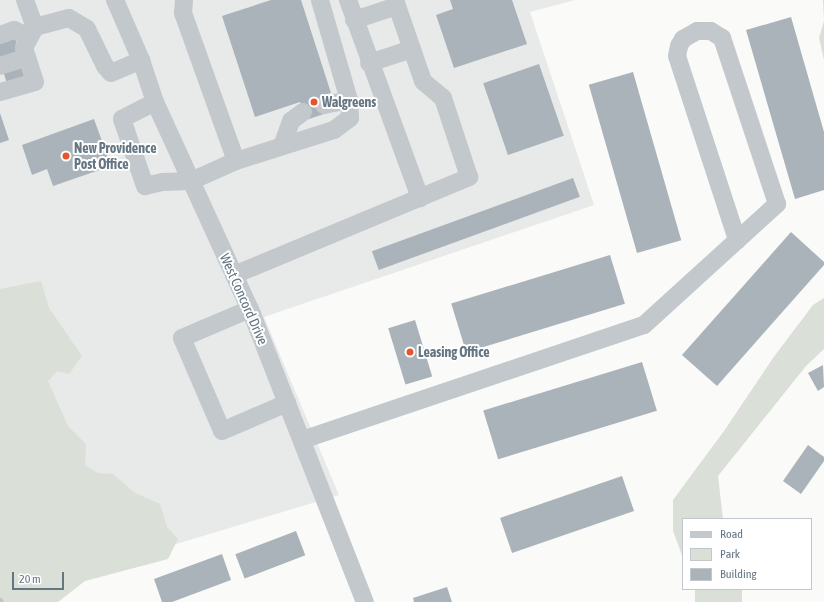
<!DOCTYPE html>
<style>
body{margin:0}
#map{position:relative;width:824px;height:602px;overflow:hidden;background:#fafaf8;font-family:"Asap Condensed",sans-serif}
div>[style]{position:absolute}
.built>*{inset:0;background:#e8e9e9}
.green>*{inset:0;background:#dadfd7;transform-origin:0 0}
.stream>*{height:5px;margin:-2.5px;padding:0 2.5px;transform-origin:2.5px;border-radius:2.5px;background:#bbc7cb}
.building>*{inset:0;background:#aab3b9;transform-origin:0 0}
.minor>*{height:18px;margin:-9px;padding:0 9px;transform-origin:9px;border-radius:9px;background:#c3c8cc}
.dots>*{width:11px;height:11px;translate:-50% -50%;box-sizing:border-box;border:2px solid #fff;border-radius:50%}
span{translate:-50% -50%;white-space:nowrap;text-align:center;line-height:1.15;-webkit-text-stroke:4px #fff;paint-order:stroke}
.poi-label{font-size:14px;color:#657683;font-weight:700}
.left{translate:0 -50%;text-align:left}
.street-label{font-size:14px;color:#657683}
.legend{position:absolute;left:682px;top:518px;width:130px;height:72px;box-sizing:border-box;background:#fff;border:1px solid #c1c8cd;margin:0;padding:5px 7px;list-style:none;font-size:12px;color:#657683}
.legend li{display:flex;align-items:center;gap:8px;height:20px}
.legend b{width:20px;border:1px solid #c1c8cd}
.scale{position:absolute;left:12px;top:572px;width:52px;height:18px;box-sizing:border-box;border:2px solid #657683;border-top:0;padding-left:5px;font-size:12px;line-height:14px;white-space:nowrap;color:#657683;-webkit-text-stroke:3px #fff;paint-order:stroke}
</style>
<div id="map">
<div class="built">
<div style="clip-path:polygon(0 0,575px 0,530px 12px,594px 205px,264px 317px,339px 495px,130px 558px,0 303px)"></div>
</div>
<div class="green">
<div style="clip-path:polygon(823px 0,824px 0,824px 60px,819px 38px,824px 21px)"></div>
<div style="clip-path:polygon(41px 281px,49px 308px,82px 356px,69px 374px,57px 371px,48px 381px,68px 426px,86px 444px,85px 465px,98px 473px,113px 474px,135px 493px,160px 504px,167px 527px,178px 539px,168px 559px,85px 581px,58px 602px,0 602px,0 289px)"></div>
<div style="clip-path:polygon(824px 298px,824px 349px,806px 366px,718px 476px,723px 519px,683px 519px,683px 558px,673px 531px,673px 500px,724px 431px,773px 358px,813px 305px)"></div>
<div style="left:695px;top:589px;width:47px;height:14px"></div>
</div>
<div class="stream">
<div style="left:0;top:600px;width:2px;rotate:63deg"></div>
</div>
<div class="building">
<div style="clip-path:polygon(271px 0,301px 0,331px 93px,321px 96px,327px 113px,306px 120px,300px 102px,255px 117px,222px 16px)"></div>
<div style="clip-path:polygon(450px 0,512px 0,527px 44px,454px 68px,436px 15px,453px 9px)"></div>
<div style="clip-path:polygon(791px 17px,824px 132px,824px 190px,795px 199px,746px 30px)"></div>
<div style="clip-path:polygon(14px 34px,28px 80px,8px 87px,0 61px,0 38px)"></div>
<div style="left:539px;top:64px;width:76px;height:59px;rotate:71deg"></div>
<div style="left:633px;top:72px;width:175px;height:46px;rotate:74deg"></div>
<div style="clip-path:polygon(0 113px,9px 140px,0 143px)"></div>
<div style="clip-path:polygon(94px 119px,111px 166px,53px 186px,47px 169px,32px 175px,22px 145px)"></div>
<div style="left:573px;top:178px;width:20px;height:214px;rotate:70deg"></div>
<div style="clip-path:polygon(791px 232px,824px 262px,824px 265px,717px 386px,682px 355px)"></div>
<div style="left:610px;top:255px;width:51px;height:166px;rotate:73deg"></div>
<div style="left:415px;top:320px;width:59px;height:28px;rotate:73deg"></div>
<div style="left:642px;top:362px;width:51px;height:166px;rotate:73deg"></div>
<div style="clip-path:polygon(823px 365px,824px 387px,818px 391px,808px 373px)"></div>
<div style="clip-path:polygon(808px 445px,824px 457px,824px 461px,801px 494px,783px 481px)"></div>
<div style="left:622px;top:476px;width:37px;height:129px;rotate:71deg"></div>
<div style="left:296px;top:531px;width:26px;height:65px;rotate:69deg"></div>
<div style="clip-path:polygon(222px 554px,231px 580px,172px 602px,162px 602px,154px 579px)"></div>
<div style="clip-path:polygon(447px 587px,452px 602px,414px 602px,413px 598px)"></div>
</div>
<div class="minor">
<div style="left:25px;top:0;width:29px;rotate:70deg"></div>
<div style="left:115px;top:0;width:65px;rotate:66.6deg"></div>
<div style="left:141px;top:60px;width:44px;rotate:71.6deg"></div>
<div style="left:155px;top:102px;width:233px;rotate:65.4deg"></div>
<div style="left:252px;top:314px;width:309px;rotate:68.6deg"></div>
<div style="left:184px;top:0;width:13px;rotate:94deg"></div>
<div style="left:183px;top:13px;width:157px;rotate:70.3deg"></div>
<div style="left:236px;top:161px;width:103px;rotate:-17.6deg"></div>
<div style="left:334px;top:130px;width:20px;rotate:-37deg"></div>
<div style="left:350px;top:118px;width:18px;rotate:-93deg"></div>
<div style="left:349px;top:100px;width:104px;rotate:-106.2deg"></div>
<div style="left:348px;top:0;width:211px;rotate:70deg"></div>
<div style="left:354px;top:20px;width:45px;rotate:-18deg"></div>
<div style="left:0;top:35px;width:15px;rotate:-20deg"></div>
<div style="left:14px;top:30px;width:17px;rotate:24deg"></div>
<div style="left:369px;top:63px;width:45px;rotate:-18deg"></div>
<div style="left:0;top:66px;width:28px;rotate:-18deg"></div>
<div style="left:0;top:92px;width:36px;rotate:-16deg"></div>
<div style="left:35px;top:82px;width:36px;rotate:-108deg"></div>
<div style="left:24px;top:48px;width:24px;rotate:-62deg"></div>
<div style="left:35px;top:27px;width:35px;rotate:-15deg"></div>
<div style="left:69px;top:18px;width:21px;rotate:31deg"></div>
<div style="left:87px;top:29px;width:41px;rotate:64.1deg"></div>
<div style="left:105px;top:66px;width:9px;rotate:49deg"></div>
<div style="left:111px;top:73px;width:33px;rotate:-23deg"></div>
<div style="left:155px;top:102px;width:37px;rotate:153deg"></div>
<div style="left:122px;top:119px;width:71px;rotate:71.1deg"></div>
<div style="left:145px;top:186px;width:18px;rotate:-13deg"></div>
<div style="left:163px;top:182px;width:28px;rotate:-2deg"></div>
<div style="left:191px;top:181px;width:49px;rotate:-24deg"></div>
<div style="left:324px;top:105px;width:25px;rotate:-11deg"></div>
<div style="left:282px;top:146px;width:27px;rotate:-70deg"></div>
<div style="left:291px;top:121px;width:15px;rotate:-37deg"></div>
<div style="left:234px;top:275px;width:255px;rotate:-22.6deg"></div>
<div style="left:469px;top:177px;width:83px;rotate:-108.2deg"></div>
<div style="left:443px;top:98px;width:26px;rotate:-140deg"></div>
<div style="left:423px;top:81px;width:86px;rotate:-109.1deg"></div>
<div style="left:250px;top:309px;width:74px;rotate:156.9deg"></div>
<div style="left:182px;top:338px;width:101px;rotate:66.7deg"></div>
<div style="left:222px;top:431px;width:71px;rotate:-23.3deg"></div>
<div style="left:302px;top:440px;width:361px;rotate:-18.6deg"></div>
<div style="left:644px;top:325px;width:180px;rotate:-42.3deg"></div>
<div style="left:777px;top:204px;width:175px;rotate:-108.3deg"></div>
<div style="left:722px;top:38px;width:13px;rotate:-148deg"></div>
<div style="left:711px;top:31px;width:14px;rotate:180deg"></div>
<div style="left:697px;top:31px;width:16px;rotate:150deg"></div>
<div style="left:683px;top:39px;width:8px;rotate:120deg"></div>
<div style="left:679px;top:46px;width:10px;rotate:101deg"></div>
<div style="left:677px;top:56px;width:194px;rotate:71.9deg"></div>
</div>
<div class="dots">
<div style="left:314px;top:102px;background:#e4572e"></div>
<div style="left:66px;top:156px;background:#e4572e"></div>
<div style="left:410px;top:352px;background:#e4572e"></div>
</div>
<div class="poi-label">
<span class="left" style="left:322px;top:102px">Walgreens</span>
<span class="left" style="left:74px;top:156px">New Providence<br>Post Office</span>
<span class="left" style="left:418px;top:352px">Leasing Office</span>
</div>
<div class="street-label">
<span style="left:244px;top:299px;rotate:66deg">West Concord Drive</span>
</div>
<ul class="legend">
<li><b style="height:5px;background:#c3c8cc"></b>Road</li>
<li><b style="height:11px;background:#dadfd7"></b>Park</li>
<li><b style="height:11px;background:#aab3b9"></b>Building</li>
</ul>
<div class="scale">20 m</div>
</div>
